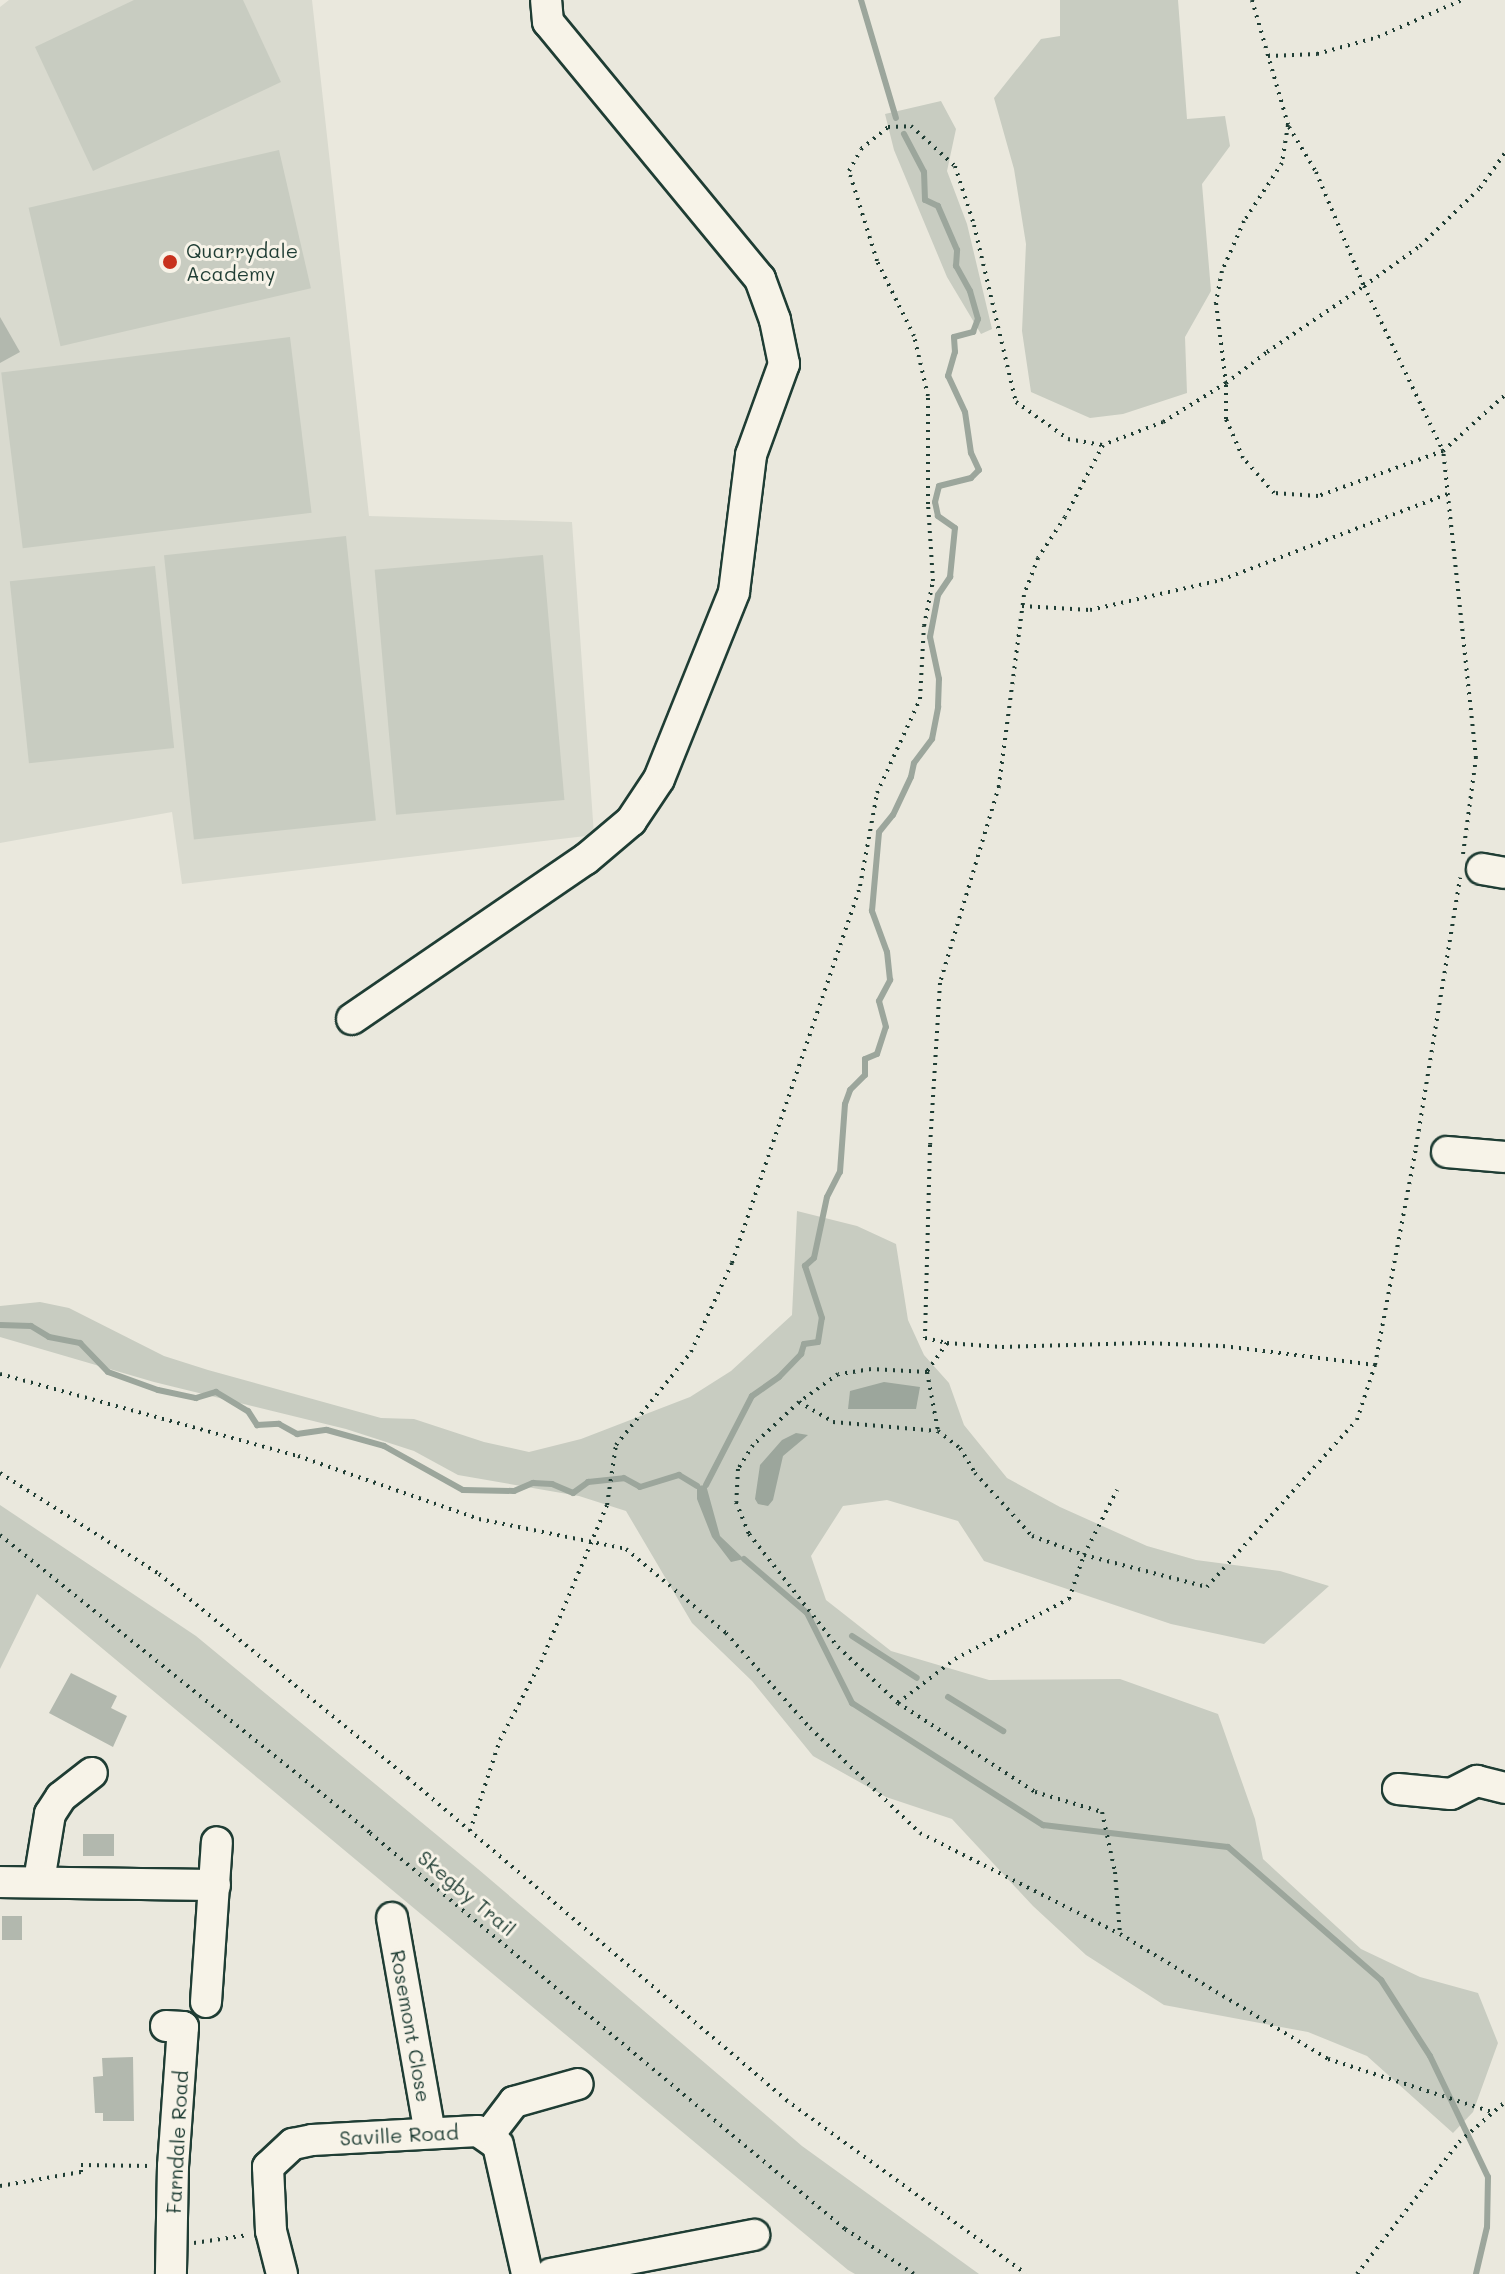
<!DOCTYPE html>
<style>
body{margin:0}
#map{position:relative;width:1505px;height:2274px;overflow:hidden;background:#eae8dd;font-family:Mali,sans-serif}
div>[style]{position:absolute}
.built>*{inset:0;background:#d9dacf}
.green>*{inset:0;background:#c8ccc1;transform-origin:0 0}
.water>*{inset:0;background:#9ca69c}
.stream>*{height:6px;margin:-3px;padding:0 3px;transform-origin:3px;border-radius:3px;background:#9ca69c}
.building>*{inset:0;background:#b2b8ae;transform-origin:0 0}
.path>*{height:4px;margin-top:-2px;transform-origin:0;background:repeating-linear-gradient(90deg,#1f3d34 0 2px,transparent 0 8px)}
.roads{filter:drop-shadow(2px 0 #1f3d34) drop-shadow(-2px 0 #1f3d34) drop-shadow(0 2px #1f3d34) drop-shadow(0 -2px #1f3d34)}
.minor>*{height:30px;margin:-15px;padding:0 15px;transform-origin:15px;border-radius:15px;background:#f7f3e8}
.dots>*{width:22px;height:22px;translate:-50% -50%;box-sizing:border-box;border:4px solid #f7f3e8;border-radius:50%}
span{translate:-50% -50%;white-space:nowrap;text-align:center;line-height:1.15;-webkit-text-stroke:6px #f7f3e8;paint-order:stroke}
.poi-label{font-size:20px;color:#1f3d34}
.left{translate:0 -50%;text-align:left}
.street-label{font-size:20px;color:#1f3d34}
</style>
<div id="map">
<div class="built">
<div style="clip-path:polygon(9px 0,312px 0,369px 516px,572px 522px,594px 835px,182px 884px,172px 812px,0 843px,0 7px)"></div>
</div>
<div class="green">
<div style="clip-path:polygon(134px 0,243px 0,281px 82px,93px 171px,35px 47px)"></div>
<div style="clip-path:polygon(1060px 0,1178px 0,1187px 119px,1225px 116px,1230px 146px,1202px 184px,1211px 291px,1185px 337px,1187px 393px,1123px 414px,1090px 418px,1031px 392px,1022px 331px,1026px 244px,1014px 169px,994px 98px,1041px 39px,1060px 36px)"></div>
<div style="clip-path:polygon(941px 101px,956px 129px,947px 171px,967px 224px,992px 329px,981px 334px,947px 277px,894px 150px,885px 114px)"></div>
<div style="left:279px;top:150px;width:142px;height:257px;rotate:77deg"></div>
<div style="left:290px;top:337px;width:177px;height:291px;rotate:83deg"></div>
<div style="left:346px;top:536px;width:286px;height:183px;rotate:84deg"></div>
<div style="left:543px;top:555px;width:246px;height:169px;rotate:85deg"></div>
<div style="left:155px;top:566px;width:183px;height:146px;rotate:84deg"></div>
<div style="clip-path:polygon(797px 1211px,857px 1226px,896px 1244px,908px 1320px,924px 1355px,949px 1383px,964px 1425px,1007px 1478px,1060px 1507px,1147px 1546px,1196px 1560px,1280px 1571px,1329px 1586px,1264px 1644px,1171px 1624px,984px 1561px,958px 1521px,887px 1500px,843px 1506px,811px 1556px,826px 1600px,891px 1651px,989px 1680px,1120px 1679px,1218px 1714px,1255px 1819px,1263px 1859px,1361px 1949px,1420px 1977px,1478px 1993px,1498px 2043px,1473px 2112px,1453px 2133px,1367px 2056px,1308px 2032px,1164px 2005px,1086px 1955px,1033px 1906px,952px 1819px,886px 1797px,813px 1756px,752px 1681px,692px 1623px,626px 1511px,579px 1496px,458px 1475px,414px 1451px,346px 1429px,154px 1382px,0 1337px,0 1306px,40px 1302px,69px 1308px,164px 1356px,208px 1370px,381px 1418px,414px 1419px,484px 1442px,529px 1452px,581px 1439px,690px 1397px,731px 1371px,792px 1315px)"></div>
<div style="clip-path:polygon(0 1505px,196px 1636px,478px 1869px,802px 2146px,979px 2274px,855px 2274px,848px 2270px,37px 1594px,0 1669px)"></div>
</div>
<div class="water">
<div style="clip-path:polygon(884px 1382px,920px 1387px,916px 1409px,848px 1409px,850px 1391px)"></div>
<div style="clip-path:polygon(796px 1433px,808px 1435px,783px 1456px,773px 1500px,768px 1506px,758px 1504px,755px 1499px,760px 1465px,782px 1440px)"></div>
<div style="clip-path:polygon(706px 1485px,720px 1536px,744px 1559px,731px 1562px,712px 1537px,697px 1499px,697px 1486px)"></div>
</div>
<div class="stream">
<div style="left:861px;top:0;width:123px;rotate:73.5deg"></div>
<div style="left:0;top:1325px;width:31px;rotate:2deg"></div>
<div style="left:31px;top:1326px;width:21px;rotate:31deg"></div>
<div style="left:49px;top:1337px;width:32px;rotate:11deg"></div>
<div style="left:80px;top:1343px;width:40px;rotate:46deg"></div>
<div style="left:108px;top:1372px;width:53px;rotate:19.8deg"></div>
<div style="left:158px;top:1390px;width:39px;rotate:12deg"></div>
<div style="left:196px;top:1398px;width:21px;rotate:-17deg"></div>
<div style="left:216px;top:1392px;width:37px;rotate:31deg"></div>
<div style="left:248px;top:1411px;width:17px;rotate:57deg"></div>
<div style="left:257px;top:1425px;width:22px;rotate:-3deg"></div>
<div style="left:279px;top:1424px;width:21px;rotate:29deg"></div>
<div style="left:297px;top:1434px;width:30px;rotate:-8deg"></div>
<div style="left:327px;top:1430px;width:59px;rotate:15.7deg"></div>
<div style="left:384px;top:1446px;width:90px;rotate:29.1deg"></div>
<div style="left:463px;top:1490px;width:51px;rotate:1.1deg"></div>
<div style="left:514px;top:1491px;width:21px;rotate:-23deg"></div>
<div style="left:533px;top:1483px;width:19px;rotate:3deg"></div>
<div style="left:552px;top:1484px;width:23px;rotate:23deg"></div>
<div style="left:573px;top:1493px;width:19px;rotate:-36deg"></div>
<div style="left:588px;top:1482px;width:36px;rotate:-6deg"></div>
<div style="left:624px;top:1478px;width:18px;rotate:29deg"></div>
<div style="left:640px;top:1487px;width:41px;rotate:-17.1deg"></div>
<div style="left:679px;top:1475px;width:21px;rotate:31deg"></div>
<div style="left:706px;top:1485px;width:100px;rotate:-62.7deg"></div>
<div style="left:752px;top:1396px;width:33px;rotate:-35deg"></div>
<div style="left:779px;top:1377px;width:32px;rotate:-46deg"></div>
<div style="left:801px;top:1354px;width:10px;rotate:-73deg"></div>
<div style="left:804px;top:1344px;width:14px;rotate:-8deg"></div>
<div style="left:818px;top:1342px;width:24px;rotate:-81deg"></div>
<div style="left:822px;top:1318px;width:55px;rotate:-108.1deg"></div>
<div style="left:805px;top:1266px;width:12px;rotate:-42deg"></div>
<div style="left:814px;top:1258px;width:62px;rotate:-78deg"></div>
<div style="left:827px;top:1197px;width:28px;rotate:-63deg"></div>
<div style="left:840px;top:1172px;width:68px;rotate:-85.8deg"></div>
<div style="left:845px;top:1104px;width:15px;rotate:-70deg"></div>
<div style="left:850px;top:1090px;width:21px;rotate:-45deg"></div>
<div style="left:865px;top:1075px;width:16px;rotate:-90deg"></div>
<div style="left:865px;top:1059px;width:13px;rotate:-23deg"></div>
<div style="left:877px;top:1054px;width:28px;rotate:-72deg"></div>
<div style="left:886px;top:1027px;width:27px;rotate:-105deg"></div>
<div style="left:879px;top:1001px;width:24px;rotate:-62deg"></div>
<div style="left:890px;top:980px;width:28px;rotate:-96deg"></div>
<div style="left:887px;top:952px;width:44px;rotate:-110.1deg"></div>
<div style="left:872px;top:911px;width:79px;rotate:-84.9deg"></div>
<div style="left:879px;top:832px;width:22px;rotate:-51deg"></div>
<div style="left:893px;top:815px;width:42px;rotate:-64.7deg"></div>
<div style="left:911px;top:777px;width:14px;rotate:-78deg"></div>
<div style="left:914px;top:763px;width:30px;rotate:-53deg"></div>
<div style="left:932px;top:739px;width:33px;rotate:-79deg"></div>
<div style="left:938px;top:707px;width:28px;rotate:-88deg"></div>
<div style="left:939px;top:679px;width:43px;rotate:-102.1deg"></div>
<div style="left:930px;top:637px;width:43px;rotate:-79.2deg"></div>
<div style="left:938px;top:595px;width:22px;rotate:-56deg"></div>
<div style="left:950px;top:577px;width:49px;rotate:-84.2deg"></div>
<div style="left:955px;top:528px;width:21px;rotate:-145deg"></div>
<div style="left:938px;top:516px;width:14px;rotate:-102deg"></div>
<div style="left:935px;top:502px;width:16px;rotate:-76deg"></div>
<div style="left:939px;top:486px;width:33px;rotate:-14deg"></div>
<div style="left:971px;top:478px;width:11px;rotate:-45deg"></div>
<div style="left:979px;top:470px;width:19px;rotate:-115deg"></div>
<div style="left:971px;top:453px;width:41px;rotate:-98.3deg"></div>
<div style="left:965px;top:412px;width:40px;rotate:-115deg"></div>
<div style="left:948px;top:376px;width:25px;rotate:-74deg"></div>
<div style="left:955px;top:352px;width:15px;rotate:-94deg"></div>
<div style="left:954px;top:337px;width:20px;rotate:-15deg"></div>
<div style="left:973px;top:332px;width:14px;rotate:-69deg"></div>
<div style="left:978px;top:319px;width:29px;rotate:-106deg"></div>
<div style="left:970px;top:291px;width:29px;rotate:-119deg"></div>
<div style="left:956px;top:266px;width:16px;rotate:-86deg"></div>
<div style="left:957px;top:250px;width:48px;rotate:-113.4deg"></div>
<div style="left:938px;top:206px;width:14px;rotate:-155deg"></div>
<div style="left:925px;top:200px;width:28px;rotate:-92deg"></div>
<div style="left:924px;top:172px;width:43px;rotate:-117.8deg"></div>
<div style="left:744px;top:1559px;width:83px;rotate:40.6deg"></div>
<div style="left:807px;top:1613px;width:101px;rotate:63.4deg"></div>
<div style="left:852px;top:1703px;width:227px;rotate:32.6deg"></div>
<div style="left:1043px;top:1825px;width:186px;rotate:6.8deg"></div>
<div style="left:1228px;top:1847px;width:203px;rotate:41deg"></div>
<div style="left:1381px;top:1980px;width:90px;rotate:57.2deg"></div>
<div style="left:1430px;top:2056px;width:134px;rotate:64.4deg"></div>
<div style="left:1488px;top:2177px;width:50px;rotate:91.1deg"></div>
<div style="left:1487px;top:2227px;width:48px;rotate:103.2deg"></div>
<div style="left:852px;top:1636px;width:77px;rotate:32.9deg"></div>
<div style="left:948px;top:1697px;width:65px;rotate:31.7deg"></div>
</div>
<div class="building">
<div style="clip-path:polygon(0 317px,20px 352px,0 363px)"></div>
<div style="clip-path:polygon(71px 1673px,117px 1696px,111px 1708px,127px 1716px,113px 1747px,49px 1713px)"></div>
<div style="left:83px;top:1834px;width:31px;height:22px"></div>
<div style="left:2px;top:1916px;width:20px;height:24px"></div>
<div style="clip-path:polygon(133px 2057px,134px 2121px,103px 2121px,103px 2113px,95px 2113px,93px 2077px,103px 2076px,102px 2058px)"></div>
</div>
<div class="path">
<div style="left:1252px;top:0;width:130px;rotate:73.9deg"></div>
<div style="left:1288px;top:125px;width:38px;rotate:99deg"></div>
<div style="left:1282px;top:163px;width:69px;rotate:123.2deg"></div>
<div style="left:1244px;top:221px;width:55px;rotate:113.7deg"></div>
<div style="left:1222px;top:271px;width:33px;rotate:101deg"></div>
<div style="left:1216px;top:303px;width:81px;rotate:82.9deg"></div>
<div style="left:1226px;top:383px;width:74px;rotate:148.2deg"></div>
<div style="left:1163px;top:422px;width:64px;rotate:159deg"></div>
<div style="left:1103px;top:445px;width:81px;rotate:117.8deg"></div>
<div style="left:1065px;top:517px;width:49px;rotate:123.4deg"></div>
<div style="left:1038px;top:558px;width:40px;rotate:111deg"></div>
<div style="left:1024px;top:595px;width:193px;rotate:97.5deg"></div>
<div style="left:999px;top:786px;width:206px;rotate:106.7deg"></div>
<div style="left:940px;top:983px;width:162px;rotate:93.5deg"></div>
<div style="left:930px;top:1145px;width:193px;rotate:91.5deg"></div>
<div style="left:925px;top:1338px;width:23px;rotate:13deg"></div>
<div style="left:947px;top:1343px;width:35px;rotate:125deg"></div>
<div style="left:927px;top:1372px;width:60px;rotate:79.4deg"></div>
<div style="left:938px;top:1431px;width:28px;rotate:38deg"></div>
<div style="left:960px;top:1448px;width:29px;rotate:59deg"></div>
<div style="left:975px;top:1473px;width:85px;rotate:47.9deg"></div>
<div style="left:1032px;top:1536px;width:55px;rotate:20.1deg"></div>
<div style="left:1084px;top:1555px;width:127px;rotate:14.6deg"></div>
<div style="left:1207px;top:1587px;width:224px;rotate:-48.1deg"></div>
<div style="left:1357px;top:1420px;width:58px;rotate:-71.9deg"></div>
<div style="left:1375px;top:1365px;width:222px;rotate:-79.3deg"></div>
<div style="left:1416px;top:1147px;width:273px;rotate:-80.7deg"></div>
<div style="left:1268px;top:56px;width:49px;rotate:-2.3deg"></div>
<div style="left:1317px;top:54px;width:63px;rotate:-15.6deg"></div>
<div style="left:1378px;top:37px;width:92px;rotate:-23.8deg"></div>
<div style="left:1289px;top:127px;width:52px;rotate:59deg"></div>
<div style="left:1316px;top:172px;width:124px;rotate:67.2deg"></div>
<div style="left:1364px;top:286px;width:183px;rotate:64.4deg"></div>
<div style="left:1443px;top:451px;width:133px;rotate:160.2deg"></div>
<div style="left:1318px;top:496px;width:44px;rotate:-176.1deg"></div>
<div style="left:1274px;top:493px;width:47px;rotate:-131.5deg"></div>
<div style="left:1243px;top:458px;width:43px;rotate:-113.6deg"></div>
<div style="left:1226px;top:419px;width:36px;rotate:-90deg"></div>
<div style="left:1226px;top:383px;width:51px;rotate:-37.1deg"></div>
<div style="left:1267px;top:352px;width:117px;rotate:-34.2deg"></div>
<div style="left:1364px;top:286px;width:69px;rotate:-35.5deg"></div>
<div style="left:1420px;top:246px;width:83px;rotate:-44deg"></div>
<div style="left:1480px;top:188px;width:43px;rotate:-54.5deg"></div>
<div style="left:1022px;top:606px;width:68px;rotate:3.4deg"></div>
<div style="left:1090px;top:610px;width:134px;rotate:-12.9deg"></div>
<div style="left:1221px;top:580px;width:242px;rotate:-20.8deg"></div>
<div style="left:1463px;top:854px;width:97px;rotate:-82.3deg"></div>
<div style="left:1476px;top:758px;width:309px;rotate:-96.1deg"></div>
<div style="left:1443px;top:451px;width:84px;rotate:-42.1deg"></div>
<div style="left:947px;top:1343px;width:55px;rotate:4.2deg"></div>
<div style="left:1002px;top:1347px;width:142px;rotate:-1.6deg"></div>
<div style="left:1144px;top:1343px;width:79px;rotate:2.2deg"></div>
<div style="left:1223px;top:1346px;width:153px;rotate:7.1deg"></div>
<div style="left:927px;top:1372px;width:56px;rotate:-176.9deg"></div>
<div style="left:871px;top:1369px;width:33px;rotate:171deg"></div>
<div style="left:838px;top:1374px;width:48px;rotate:144.3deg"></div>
<div style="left:799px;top:1402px;width:63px;rotate:136.9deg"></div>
<div style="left:753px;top:1445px;width:28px;rotate:122deg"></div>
<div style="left:738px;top:1469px;width:33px;rotate:93deg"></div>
<div style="left:736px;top:1502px;width:35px;rotate:68deg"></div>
<div style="left:749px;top:1534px;width:144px;rotate:51.8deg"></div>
<div style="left:838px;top:1647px;width:82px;rotate:43deg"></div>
<div style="left:898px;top:1703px;width:72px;rotate:-37.7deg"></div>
<div style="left:955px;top:1659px;width:129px;rotate:-27.8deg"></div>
<div style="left:1069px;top:1599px;width:46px;rotate:-71.2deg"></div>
<div style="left:1084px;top:1555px;width:73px;rotate:-63.1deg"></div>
<div style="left:0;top:1374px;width:309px;rotate:15.4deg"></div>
<div style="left:298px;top:1456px;width:192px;rotate:19.2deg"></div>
<div style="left:479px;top:1519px;width:150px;rotate:11.5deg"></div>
<div style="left:626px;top:1549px;width:131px;rotate:40deg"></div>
<div style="left:726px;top:1633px;width:127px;rotate:48.5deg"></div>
<div style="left:810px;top:1728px;width:152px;rotate:43.7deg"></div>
<div style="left:920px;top:1833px;width:224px;rotate:26.8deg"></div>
<div style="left:799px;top:1402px;width:39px;rotate:30deg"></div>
<div style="left:833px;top:1422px;width:105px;rotate:4.9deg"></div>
<div style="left:0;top:1473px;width:188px;rotate:32.4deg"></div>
<div style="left:159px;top:1574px;width:322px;rotate:39.3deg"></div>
<div style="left:408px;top:1778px;width:497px;rotate:40.4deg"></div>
<div style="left:786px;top:2100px;width:296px;rotate:35.9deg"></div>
<div style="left:0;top:1535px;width:475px;rotate:38.8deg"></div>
<div style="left:370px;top:1833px;width:618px;rotate:39.82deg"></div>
<div style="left:845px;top:2229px;width:82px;rotate:33.1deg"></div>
<div style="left:898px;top:1703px;width:163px;rotate:33deg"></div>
<div style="left:1035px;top:1792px;width:70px;rotate:16.6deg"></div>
<div style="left:1102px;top:1812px;width:61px;rotate:77.8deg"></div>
<div style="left:1115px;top:1872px;width:62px;rotate:85.4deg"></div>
<div style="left:1120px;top:1934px;width:243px;rotate:31deg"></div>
<div style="left:1328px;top:2059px;width:172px;rotate:17.9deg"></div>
<div style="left:470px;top:1831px;width:96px;rotate:-71.8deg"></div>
<div style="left:500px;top:1740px;width:88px;rotate:-62.3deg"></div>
<div style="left:541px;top:1662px;width:170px;rotate:-67.2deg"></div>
<div style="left:607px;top:1505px;width:61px;rotate:-81.5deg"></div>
<div style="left:616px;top:1445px;width:119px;rotate:-51.1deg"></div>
<div style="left:691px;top:1352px;width:98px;rotate:-65.3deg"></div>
<div style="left:732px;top:1263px;width:398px;rotate:-71.2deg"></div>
<div style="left:860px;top:886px;width:95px;rotate:-79.6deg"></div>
<div style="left:877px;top:793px;width:103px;rotate:-65.4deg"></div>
<div style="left:920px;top:699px;width:73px;rotate:-86.9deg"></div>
<div style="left:924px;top:626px;width:46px;rotate:-78.7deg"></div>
<div style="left:933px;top:581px;width:77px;rotate:-93.7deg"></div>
<div style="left:928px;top:504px;width:108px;rotate:-90deg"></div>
<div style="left:928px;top:396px;width:62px;rotate:-103.1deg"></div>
<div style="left:914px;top:336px;width:84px;rotate:-116.3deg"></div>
<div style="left:877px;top:261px;width:94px;rotate:-107.3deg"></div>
<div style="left:849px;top:171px;width:25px;rotate:-61deg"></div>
<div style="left:861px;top:149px;width:35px;rotate:-39deg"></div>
<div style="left:888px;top:127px;width:23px;rotate:-2deg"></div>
<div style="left:911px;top:126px;width:59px;rotate:42.3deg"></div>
<div style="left:955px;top:166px;width:62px;rotate:72.1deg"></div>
<div style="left:974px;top:225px;width:182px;rotate:76.7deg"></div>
<div style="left:1016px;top:402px;width:64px;rotate:35.4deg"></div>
<div style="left:1068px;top:439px;width:36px;rotate:10deg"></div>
<div style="left:0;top:2186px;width:82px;rotate:-9.8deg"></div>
<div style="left:81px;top:2172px;width:7px;rotate:-90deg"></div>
<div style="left:81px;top:2165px;width:70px;rotate:0.8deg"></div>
<div style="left:194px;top:2243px;width:55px;rotate:-8.4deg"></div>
<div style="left:1357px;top:2274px;width:167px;rotate:-52.3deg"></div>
<div style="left:1459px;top:2142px;width:61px;rotate:-41deg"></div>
</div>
<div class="roads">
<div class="minor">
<div style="left:1482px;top:869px;width:23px;rotate:10deg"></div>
<div style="left:352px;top:1019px;width:283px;rotate:-34.4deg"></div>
<div style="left:586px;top:859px;width:59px;rotate:-40.2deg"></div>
<div style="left:631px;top:821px;width:50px;rotate:-56.3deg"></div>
<div style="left:659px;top:779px;width:201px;rotate:-68.1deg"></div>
<div style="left:734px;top:592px;width:138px;rotate:-82.9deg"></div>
<div style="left:751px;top:455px;width:97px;rotate:-70.1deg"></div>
<div style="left:784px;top:364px;width:45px;rotate:-101.6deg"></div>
<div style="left:775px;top:320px;width:44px;rotate:-110.1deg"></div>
<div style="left:760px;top:279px;width:333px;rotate:-129.5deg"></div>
<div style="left:548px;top:22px;width:22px;rotate:-95deg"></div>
<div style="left:1447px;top:1152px;width:58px;rotate:4.9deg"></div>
<div style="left:1398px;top:1789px;width:53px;rotate:5.4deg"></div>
<div style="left:1451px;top:1794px;width:29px;rotate:-27deg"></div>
<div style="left:1477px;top:1781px;width:29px;rotate:14deg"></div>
<div style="left:39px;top:1881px;width:68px;rotate:-80.7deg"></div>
<div style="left:50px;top:1814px;width:20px;rotate:-57deg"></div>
<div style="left:61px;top:1797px;width:39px;rotate:-38deg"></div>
<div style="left:0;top:1882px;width:215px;rotate:0.8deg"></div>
<div style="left:392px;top:1918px;width:218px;rotate:80deg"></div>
<div style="left:206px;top:2002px;width:160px;rotate:-86.1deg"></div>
<div style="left:166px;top:2026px;width:17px;rotate:3deg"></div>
<div style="left:183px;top:2027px;width:139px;rotate:94.1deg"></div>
<div style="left:173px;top:2166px;width:108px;rotate:91.1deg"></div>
<div style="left:488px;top:2136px;width:43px;rotate:-52.6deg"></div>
<div style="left:514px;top:2102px;width:66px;rotate:-15.7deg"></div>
<div style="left:282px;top:2274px;width:44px;rotate:-104.3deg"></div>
<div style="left:271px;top:2231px;width:64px;rotate:-92.7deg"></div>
<div style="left:268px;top:2167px;width:34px;rotate:-43deg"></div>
<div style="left:293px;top:2144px;width:19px;rotate:-12deg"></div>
<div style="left:312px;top:2140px;width:166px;rotate:-3.1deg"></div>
<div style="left:478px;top:2131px;width:24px;rotate:35deg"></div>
<div style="left:498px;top:2145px;width:132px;rotate:77.3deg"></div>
<div style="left:551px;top:2274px;width:207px;rotate:-10.9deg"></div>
</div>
</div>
<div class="dots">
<div style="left:170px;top:262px;background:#c8321e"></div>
</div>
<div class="poi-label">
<span class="left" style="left:186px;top:262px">Quarrydale<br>Academy</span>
</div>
<div class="street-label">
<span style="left:467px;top:1893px;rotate:40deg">Skegby Trail</span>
<span style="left:411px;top:2026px;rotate:80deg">Rosemont Close</span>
<span style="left:399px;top:2135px;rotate:-3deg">Saville Road</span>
<span style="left:177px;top:2142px;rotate:-87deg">Farndale Road</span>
</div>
</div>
